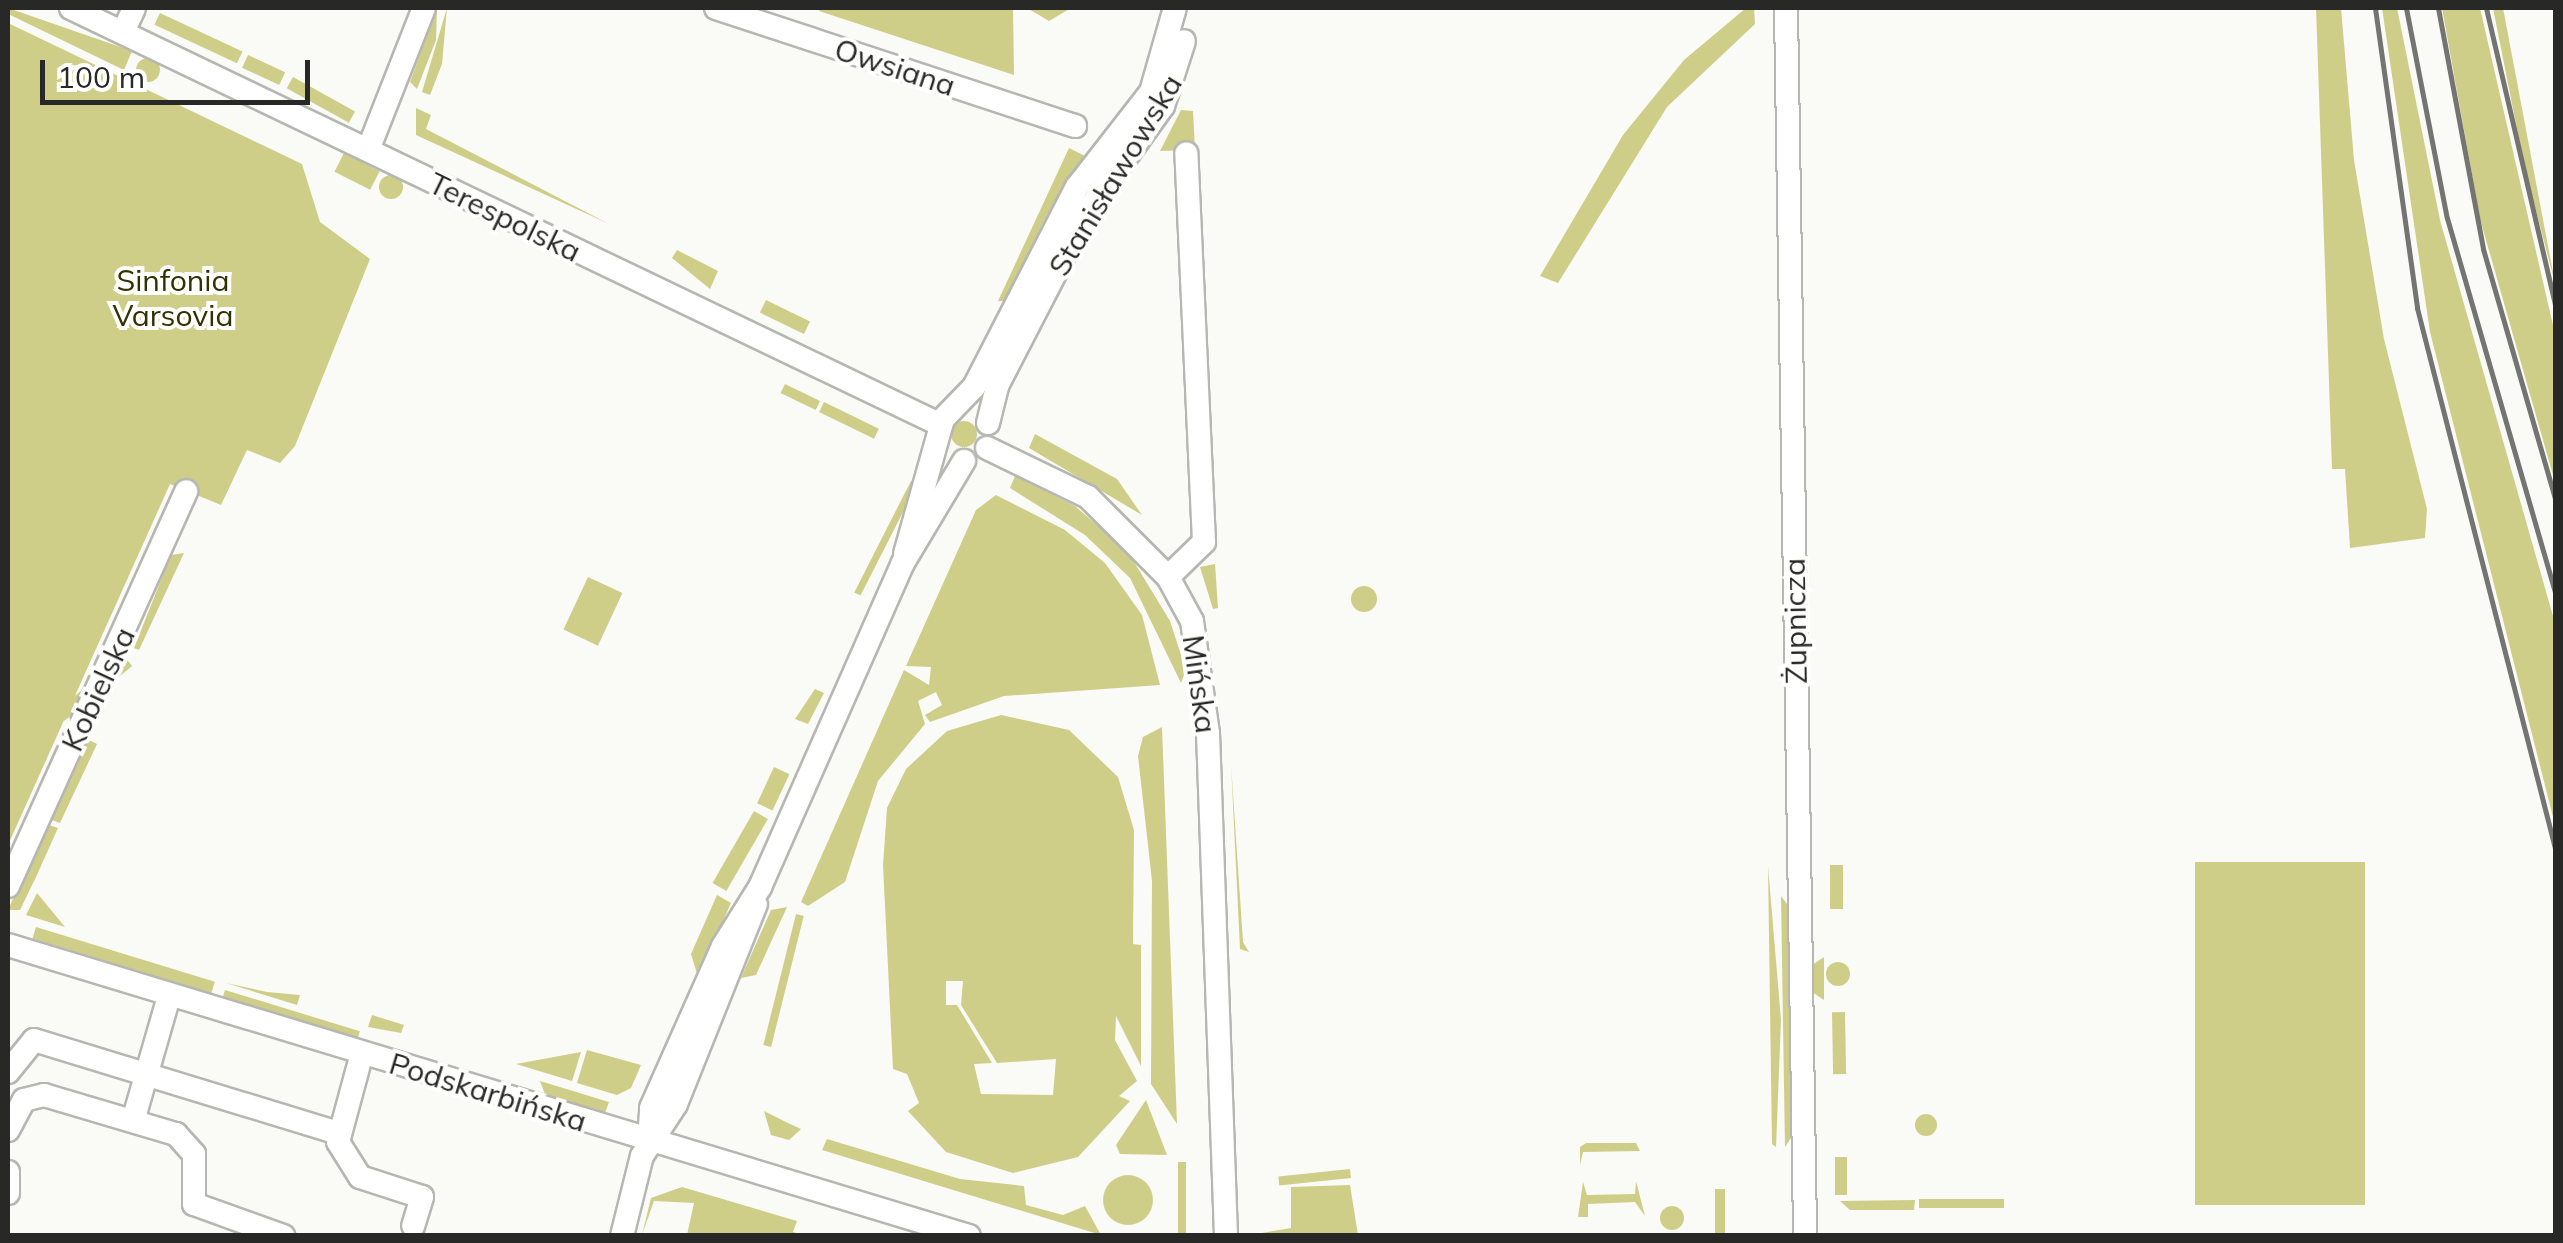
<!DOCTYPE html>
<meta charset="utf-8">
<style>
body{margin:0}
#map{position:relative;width:2563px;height:1243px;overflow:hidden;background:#fafaf6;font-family:Mulish,sans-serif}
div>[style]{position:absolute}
.green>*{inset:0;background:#cfce88;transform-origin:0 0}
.round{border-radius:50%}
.roads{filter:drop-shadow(2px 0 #b6b6b2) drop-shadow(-2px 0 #b6b6b2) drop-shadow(0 2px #b6b6b2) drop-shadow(0 -2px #b6b6b2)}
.minor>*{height:22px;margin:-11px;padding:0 11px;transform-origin:11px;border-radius:11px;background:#fff}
.rail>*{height:5px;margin:-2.5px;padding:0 2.5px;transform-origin:2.5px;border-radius:2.5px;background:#747472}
span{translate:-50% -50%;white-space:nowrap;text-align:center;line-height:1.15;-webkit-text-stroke:8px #fffffe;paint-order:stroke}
.street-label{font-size:30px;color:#282827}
.park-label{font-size:30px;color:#323103}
.frame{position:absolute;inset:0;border:10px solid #282827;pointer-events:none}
.scale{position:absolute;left:40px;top:60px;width:270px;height:45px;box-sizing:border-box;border:5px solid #282827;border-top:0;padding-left:12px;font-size:30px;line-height:35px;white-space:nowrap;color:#282827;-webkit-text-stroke:8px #fffffe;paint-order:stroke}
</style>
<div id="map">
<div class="green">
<div style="clip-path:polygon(8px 8px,132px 51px,124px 70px,8px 14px)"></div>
<div style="clip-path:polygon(437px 8px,436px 40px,417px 89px,410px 82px)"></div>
<div style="clip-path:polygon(447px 8px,442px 64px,430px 95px,422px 92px)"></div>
<div style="clip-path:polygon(821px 8px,1013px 8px,1014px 75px,819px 11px)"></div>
<div style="clip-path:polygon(1027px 8px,1071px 8px,1049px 21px)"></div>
<div style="clip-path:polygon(1746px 8px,1754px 8px,1755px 24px,1667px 107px,1558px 283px,1540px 276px,1623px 135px,1684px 60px)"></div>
<div style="clip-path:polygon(2316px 8px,2341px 8px,2354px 160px,2384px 339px,2427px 509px,2425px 538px,2350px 548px,2345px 469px,2332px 469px)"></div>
<div style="clip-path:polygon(2382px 8px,2397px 8px,2440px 220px,2555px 623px,2555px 825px,2430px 332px)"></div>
<div style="clip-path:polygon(2442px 8px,2480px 8px,2555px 334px,2555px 482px,2480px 219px)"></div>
<div style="clip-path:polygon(2493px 8px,2503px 8px,2555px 283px,2525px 169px)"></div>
<div style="left:160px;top:13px;width:91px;height:13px;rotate:25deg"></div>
<div style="clip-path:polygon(8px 23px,302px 164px,320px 222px,370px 259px,295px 446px,280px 463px,247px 450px,221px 505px,170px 484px,8px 845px)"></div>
<div style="left:248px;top:55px;width:41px;height:14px;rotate:25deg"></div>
<div class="round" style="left:136px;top:58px;width:24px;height:24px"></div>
<div style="left:293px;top:77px;width:71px;height:13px;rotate:29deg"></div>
<div style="clip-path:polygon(416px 108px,431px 115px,426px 129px,609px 224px,416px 135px)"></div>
<div style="clip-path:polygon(1181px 110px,1193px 111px,1195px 150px,1160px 151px)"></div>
<div style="clip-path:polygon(1069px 148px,1087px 157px,1008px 301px,998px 301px)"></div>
<div style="left:344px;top:153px;width:40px;height:21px;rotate:27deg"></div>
<div class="round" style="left:379px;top:175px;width:24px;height:24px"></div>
<div style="clip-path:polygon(677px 250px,718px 271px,710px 289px,672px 258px)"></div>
<div style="left:766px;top:300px;width:49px;height:14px;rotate:26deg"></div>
<div style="left:785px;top:384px;width:39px;height:10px;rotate:26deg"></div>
<div style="left:824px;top:402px;width:61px;height:11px;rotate:26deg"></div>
<div class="round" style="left:951px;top:421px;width:26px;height:26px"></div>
<div style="clip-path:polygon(1035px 434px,1117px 479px,1142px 515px,1029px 448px)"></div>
<div style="clip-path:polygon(1015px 476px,1075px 506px,1128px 552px,1170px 621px,1186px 670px,1181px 683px,1130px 578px,1085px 535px,1010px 488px)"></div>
<div style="left:911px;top:481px;width:7px;height:125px;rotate:27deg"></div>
<div style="clip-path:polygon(996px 495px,1065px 530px,1105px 563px,1142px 615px,1160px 685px,1004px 696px,930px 722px,925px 715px,942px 705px,936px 692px,918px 701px,925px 724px,878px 781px,845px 882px,808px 906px,801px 902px,904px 670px,929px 685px,931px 667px,906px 666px,976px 510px)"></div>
<div style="clip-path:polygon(184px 553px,139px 650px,134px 648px,171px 555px)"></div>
<div style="clip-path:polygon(1215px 564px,1218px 608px,1213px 609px,1200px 567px)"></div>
<div style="left:588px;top:577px;width:38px;height:58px;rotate:25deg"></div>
<div class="round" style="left:1351px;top:586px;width:26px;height:26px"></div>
<div style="left:124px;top:656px;width:13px;height:87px;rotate:51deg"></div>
<div style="clip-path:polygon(815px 689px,824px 693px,808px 724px,795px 719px)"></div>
<div style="clip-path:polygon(evenodd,1001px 715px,1069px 730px,1118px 777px,1134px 830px,1133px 944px,1141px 945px,1141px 1066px,1116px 1016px,1115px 1040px,1137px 1081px,1119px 1096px,1130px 1101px,1078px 1157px,1013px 1173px,946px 1152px,908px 1111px,919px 1103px,907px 1074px,893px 1069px,883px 865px,887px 808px,906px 769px,947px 731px,1001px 715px,946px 981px,963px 981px,961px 1005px,997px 1063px,1056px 1059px,1053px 1095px,981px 1094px,974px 1064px,992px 1063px,957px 1005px,946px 1005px,946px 981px)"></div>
<div style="clip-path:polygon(1162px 727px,1177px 1124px,1151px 1084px,1152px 881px,1138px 756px,1143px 737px)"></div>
<div style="clip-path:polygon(85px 738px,97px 744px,60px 823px,49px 819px)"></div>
<div style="clip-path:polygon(1231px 764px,1243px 942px,1249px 952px,1240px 949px)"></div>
<div style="left:774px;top:767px;width:17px;height:40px;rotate:25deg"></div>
<div style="left:754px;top:811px;width:16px;height:83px;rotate:30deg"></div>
<div style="clip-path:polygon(46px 824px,58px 828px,36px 877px,20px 910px,8px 910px)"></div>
<div style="left:2195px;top:862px;width:170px;height:343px"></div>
<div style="left:1830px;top:865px;width:13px;height:44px"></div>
<div style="clip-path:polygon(1768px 866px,1781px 1020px,1776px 1147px,1772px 1144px)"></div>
<div style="clip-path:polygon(37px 893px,65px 927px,26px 915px)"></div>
<div style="clip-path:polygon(717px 895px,731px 903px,698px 977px,691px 954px)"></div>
<div style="clip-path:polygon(1781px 896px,1790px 908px,1793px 1135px,1785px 1147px)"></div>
<div style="clip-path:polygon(787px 907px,756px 975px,741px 978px,771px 910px)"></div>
<div style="left:796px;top:914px;width:8px;height:135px;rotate:14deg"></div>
<div style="left:36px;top:927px;width:187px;height:12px;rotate:17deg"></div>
<div style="clip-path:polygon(1824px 957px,1824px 1000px,1812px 992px,1812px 965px)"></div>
<div class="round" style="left:1826px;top:962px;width:24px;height:24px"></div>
<div style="clip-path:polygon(226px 983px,267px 992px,300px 995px,297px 1005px)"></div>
<div style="left:225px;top:990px;width:141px;height:9px;rotate:17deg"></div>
<div style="left:1845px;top:1012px;width:62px;height:13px;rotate:89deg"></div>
<div style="clip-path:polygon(372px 1015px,404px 1025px,401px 1033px,368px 1027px)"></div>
<div style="clip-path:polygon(587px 1050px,641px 1065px,631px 1088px,617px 1095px,577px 1083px)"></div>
<div style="clip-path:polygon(581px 1052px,572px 1081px,516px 1064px)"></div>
<div style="clip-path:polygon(540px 1081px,609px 1102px,605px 1113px,545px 1094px)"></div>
<div style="clip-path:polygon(1146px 1100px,1167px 1155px,1120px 1154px,1116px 1145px)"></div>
<div style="clip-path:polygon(764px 1111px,788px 1123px,801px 1129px,789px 1140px,771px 1135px)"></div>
<div class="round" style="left:1915px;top:1114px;width:22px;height:22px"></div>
<div style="clip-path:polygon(827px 1139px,960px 1179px,1024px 1186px,1026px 1205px,1063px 1215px,1085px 1206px,1101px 1235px,822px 1150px)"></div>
<div style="clip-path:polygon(1586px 1143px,1636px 1143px,1640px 1151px,1583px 1152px,1580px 1165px,1580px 1147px)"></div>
<div style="left:1835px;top:1157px;width:12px;height:38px"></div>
<div style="left:1178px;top:1162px;width:8px;height:73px"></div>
<div style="left:1350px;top:1169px;width:9px;height:72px;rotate:84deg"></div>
<div class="round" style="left:1103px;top:1175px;width:50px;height:50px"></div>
<div style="clip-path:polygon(1636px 1181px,1645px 1216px,1635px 1202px,1588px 1204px,1588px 1217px,1578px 1217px,1583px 1182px,1587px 1195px,1635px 1194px)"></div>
<div style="clip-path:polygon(1350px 1185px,1358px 1235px,1250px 1235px,1291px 1228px,1291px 1187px)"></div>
<div style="clip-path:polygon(682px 1187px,797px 1221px,793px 1232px,804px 1235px,687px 1235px,694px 1203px,654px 1201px,642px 1235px,651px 1198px)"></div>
<div style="left:1715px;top:1189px;width:10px;height:46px"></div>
<div style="left:2004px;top:1199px;width:9px;height:85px;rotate:90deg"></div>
<div style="clip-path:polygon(1915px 1200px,1914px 1210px,1850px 1210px,1840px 1201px)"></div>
<div class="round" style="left:1660px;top:1206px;width:24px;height:24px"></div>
</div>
<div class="roads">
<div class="minor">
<div style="left:71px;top:8px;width:965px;rotate:25.61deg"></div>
<div style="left:716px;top:8px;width:378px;rotate:18.2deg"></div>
<div style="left:1786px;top:8px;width:1228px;rotate:89.11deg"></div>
<div style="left:123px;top:32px;width:26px;rotate:-65deg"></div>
<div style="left:368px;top:150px;width:153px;rotate:-68.5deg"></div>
<div style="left:988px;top:423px;width:38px;rotate:-76deg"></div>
<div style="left:997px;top:386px;width:198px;rotate:-62.7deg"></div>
<div style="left:1088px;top:210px;width:128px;rotate:-54.2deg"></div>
<div style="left:1163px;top:106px;width:68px;rotate:-72.1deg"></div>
<div style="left:987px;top:448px;width:112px;rotate:25.9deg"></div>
<div style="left:1088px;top:497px;width:113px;rotate:45deg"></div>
<div style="left:1168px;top:577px;width:50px;rotate:61.4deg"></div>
<div style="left:1192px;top:621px;width:113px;rotate:81.9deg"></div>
<div style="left:1208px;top:733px;width:503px;rotate:87.95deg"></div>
<div style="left:905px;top:554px;width:140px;rotate:-74.3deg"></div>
<div style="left:943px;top:419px;width:45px;rotate:-45.9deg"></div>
<div style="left:974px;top:387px;width:225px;rotate:-62.8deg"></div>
<div style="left:1077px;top:187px;width:120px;rotate:-52.1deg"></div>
<div style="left:1151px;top:92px;width:87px;rotate:-74.1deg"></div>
<div style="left:1168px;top:577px;width:50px;rotate:-44.2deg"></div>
<div style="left:1204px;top:542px;width:389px;rotate:-92.6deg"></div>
<div style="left:8px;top:886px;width:433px;rotate:-65.7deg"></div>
<div style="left:8px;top:945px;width:1004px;rotate:16.85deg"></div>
<div style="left:362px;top:1053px;width:92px;rotate:105.1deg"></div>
<div style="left:338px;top:1142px;width:41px;rotate:57.8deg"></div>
<div style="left:360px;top:1177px;width:65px;rotate:17.9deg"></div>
<div style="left:422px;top:1197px;width:30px;rotate:107deg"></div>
<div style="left:8px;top:1072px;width:41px;rotate:-50.9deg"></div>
<div style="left:34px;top:1040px;width:319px;rotate:17deg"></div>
<div style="left:133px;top:1121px;width:130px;rotate:-73.9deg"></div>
<div style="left:8px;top:1130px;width:34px;rotate:-62deg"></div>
<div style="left:24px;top:1100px;width:21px;rotate:-14deg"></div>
<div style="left:44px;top:1095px;width:138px;rotate:16.5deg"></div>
<div style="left:176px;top:1134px;width:27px;rotate:48deg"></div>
<div style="left:194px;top:1154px;width:50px;rotate:90deg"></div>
<div style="left:194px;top:1204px;width:95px;rotate:19.8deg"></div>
<div style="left:649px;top:1140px;width:32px;rotate:-86deg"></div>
<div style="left:651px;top:1108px;width:177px;rotate:-66deg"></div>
<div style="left:723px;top:946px;width:70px;rotate:-57.9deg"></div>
<div style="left:760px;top:887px;width:354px;rotate:-66.2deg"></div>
<div style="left:903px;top:563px;width:119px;rotate:-59.1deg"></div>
<div style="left:8px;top:1172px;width:21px;rotate:90deg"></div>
<div style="left:622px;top:1236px;width:82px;rotate:-76deg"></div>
<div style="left:642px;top:1156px;width:62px;rotate:-56.8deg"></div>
<div style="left:676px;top:1104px;width:215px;rotate:-68.2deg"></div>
</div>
</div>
<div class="rail">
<div style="left:2375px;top:8px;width:303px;rotate:82deg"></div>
<div style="left:2417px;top:308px;width:561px;rotate:75.67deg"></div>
<div style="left:2406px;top:8px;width:214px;rotate:79deg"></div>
<div style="left:2447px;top:218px;width:393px;rotate:73.9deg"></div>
<div style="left:2438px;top:8px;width:245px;rotate:79.4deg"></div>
<div style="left:2483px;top:249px;width:263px;rotate:73.9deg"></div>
<div style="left:2486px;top:8px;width:309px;rotate:76.9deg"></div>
</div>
<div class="street-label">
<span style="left:895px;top:67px;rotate:18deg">Owsiana</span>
<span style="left:1115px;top:175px;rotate:-59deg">Stanisławowska</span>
<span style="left:505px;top:217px;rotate:26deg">Terespolska</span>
<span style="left:1795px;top:621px;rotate:-91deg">Żupnicza</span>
<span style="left:1200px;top:684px;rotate:82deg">Mińska</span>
<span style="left:98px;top:689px;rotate:-65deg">Kobielska</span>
<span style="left:488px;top:1092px;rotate:17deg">Podskarbińska</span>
</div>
<div class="park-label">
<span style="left:173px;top:297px">Sinfonia<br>Varsovia</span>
</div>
<div class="frame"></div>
<div class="scale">100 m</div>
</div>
